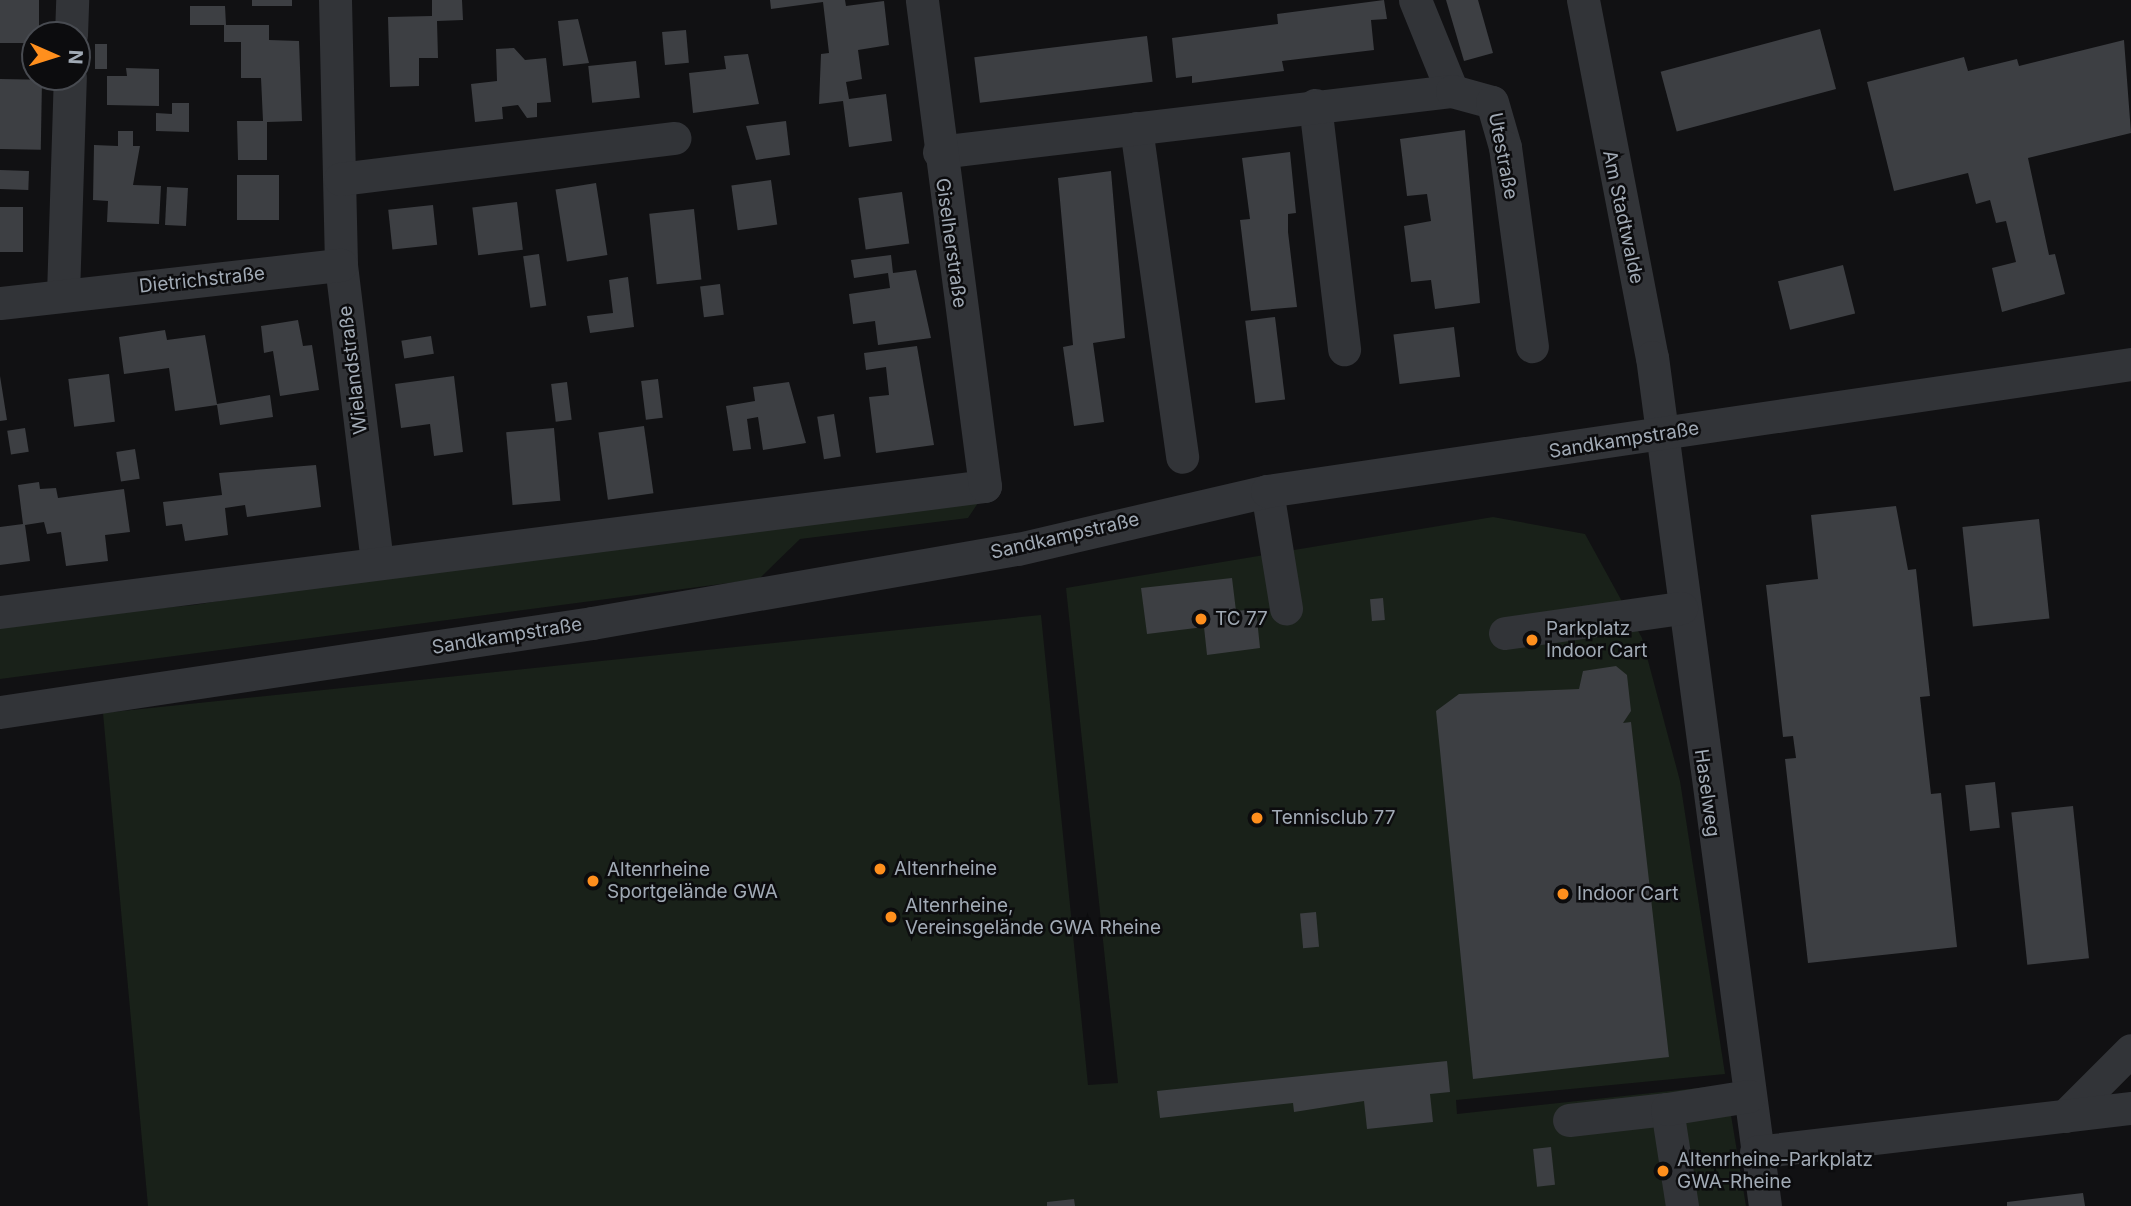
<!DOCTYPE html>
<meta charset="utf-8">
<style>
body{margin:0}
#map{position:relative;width:2131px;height:1206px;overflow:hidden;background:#111113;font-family:Inter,sans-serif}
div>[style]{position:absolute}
.green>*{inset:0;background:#192119}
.building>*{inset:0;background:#3d3f43;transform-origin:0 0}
.minor>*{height:33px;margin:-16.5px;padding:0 16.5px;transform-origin:16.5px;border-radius:16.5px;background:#323438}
.dots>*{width:19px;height:19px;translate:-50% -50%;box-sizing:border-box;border:4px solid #0c0c0e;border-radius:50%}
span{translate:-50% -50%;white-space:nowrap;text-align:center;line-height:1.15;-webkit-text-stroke:5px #0c0c0e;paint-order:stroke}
.street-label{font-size:19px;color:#a1aab5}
.poi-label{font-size:19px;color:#a1aab5}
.left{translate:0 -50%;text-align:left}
.north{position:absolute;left:21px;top:21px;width:70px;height:70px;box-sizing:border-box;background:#0c0c0e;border:2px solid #484b51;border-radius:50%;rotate:93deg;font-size:19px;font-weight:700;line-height:28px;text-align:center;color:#a1aab5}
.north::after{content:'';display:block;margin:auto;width:24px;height:32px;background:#ff8f1d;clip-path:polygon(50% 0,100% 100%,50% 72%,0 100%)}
</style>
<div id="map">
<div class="green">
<div style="clip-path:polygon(984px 494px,968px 518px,800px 539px,759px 579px,0 679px,0 623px,194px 605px,597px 540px)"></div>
<div style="clip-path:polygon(1493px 517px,1585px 534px,1642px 638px,1680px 781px,1725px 1074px,1456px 1100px,1457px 1114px,1726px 1085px,1746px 1206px,148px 1206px,103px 713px,1041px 615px,1088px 1085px,1118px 1083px,1066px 588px)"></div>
</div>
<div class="building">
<div style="left:0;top:0;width:39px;height:43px"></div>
<div style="left:252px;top:0;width:40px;height:6px"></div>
<div style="clip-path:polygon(432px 0,462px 0,463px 20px,437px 21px,438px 58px,419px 58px,419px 86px,390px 87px,388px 17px,432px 16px)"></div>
<div style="clip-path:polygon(770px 0,845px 0,846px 6px,884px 1px,889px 45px,858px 50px,862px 79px,846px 82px,849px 99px,886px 94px,892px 141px,849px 147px,843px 101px,819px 104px,821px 54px,829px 53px,823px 2px,771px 9px)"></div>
<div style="clip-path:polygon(1384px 0,1387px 19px,1371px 20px,1374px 50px,1282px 61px,1284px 71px,1192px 83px,1192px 76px,1176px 78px,1172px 38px,1278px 24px,1277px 14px)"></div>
<div style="clip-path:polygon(1446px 0,1478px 0,1493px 53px,1464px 61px)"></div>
<div style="clip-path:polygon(190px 6px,225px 6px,226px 25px,269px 25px,269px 40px,299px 41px,302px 121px,267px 122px,267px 160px,238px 160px,237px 121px,263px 121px,261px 78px,241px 78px,241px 42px,224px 42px,224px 25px,190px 25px)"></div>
<div style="clip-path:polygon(578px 19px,589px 63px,563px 66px,558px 21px)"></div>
<div style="left:1820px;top:29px;width:62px;height:165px;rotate:75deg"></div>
<div style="left:686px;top:30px;width:33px;height:24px;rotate:85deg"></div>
<div style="left:1147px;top:36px;width:46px;height:174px;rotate:83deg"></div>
<div style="clip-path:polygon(2124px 40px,2131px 133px,2028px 158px,2049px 255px,2055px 254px,2065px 294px,2002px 312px,1992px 268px,2016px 262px,2006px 221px,1996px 223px,1990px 200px,1976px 204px,1968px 173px,1894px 191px,1867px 82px,1964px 57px,1968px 71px,2017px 59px,2019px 66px)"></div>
<div style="left:95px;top:44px;width:12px;height:25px"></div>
<div style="clip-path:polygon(514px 48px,525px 60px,546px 58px,551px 102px,537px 103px,537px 117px,527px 118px,518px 105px,502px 107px,503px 119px,475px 122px,471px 84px,497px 81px,496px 49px)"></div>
<div style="clip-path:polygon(748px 54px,759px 104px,693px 113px,689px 73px,726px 69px,724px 56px)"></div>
<div style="left:636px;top:61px;width:37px;height:48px;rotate:84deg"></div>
<div style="clip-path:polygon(126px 68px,159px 69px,159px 106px,107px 105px,107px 76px,127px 76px)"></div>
<div style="left:0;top:79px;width:42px;height:70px;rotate:1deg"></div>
<div style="clip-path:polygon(172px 103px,189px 103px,189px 132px,156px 131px,156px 113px,172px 114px)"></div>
<div style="clip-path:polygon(786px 121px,790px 155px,756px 160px,746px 126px)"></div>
<div style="clip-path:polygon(1465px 130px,1480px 303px,1435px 309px,1431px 280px,1411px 282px,1404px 226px,1431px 221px,1427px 194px,1407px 196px,1400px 139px)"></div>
<div style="clip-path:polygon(118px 131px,133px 131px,133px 146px,140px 146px,133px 185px,161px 186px,159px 224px,107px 222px,108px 201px,93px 200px,94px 145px,118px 146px)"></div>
<div style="clip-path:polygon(1290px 152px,1296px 213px,1288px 214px,1288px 232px,1297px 307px,1251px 311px,1240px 220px,1250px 219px,1242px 158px)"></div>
<div style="left:0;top:170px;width:29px;height:19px;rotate:2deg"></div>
<div style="clip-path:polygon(1111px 171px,1125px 338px,1093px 343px,1104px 422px,1074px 426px,1063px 347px,1073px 345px,1058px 178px)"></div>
<div style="left:237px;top:175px;width:42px;height:45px"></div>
<div style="left:771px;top:180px;width:45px;height:40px;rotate:82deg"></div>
<div style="left:596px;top:183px;width:73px;height:41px;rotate:81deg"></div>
<div style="left:167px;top:187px;width:21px;height:38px;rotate:3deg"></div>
<div style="left:902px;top:192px;width:52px;height:44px;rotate:82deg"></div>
<div style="left:517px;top:202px;width:48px;height:45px;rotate:83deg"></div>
<div style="left:433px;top:205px;width:40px;height:45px;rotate:84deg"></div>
<div style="left:0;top:207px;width:23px;height:45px"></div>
<div style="left:694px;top:209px;width:71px;height:45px;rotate:84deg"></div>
<div style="left:539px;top:254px;width:52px;height:16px;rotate:82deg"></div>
<div style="clip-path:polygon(891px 255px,893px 273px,916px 270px,931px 338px,878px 345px,875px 321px,853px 324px,849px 294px,890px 288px,888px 273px,854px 278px,851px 260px)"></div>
<div style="left:1843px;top:265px;width:50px;height:67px;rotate:76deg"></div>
<div style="clip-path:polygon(628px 277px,634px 327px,590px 333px,587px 316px,613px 313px,609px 280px)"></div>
<div style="left:720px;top:284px;width:31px;height:20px;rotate:83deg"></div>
<div style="left:1275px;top:317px;width:83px;height:30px;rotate:83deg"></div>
<div style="clip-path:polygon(298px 320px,303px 346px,312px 345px,319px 390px,280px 396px,273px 351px,264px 353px,261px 326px)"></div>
<div style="left:1454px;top:327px;width:50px;height:61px;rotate:83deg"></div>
<div style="clip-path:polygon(165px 330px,167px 340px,205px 335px,217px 404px,270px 395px,273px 417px,220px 425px,217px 405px,175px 411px,169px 368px,124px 374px,119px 337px)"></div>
<div style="left:431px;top:336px;width:18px;height:30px;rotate:81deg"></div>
<div style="clip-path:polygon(917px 346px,934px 445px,876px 453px,869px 397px,889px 395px,886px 367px,866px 370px,864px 353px)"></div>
<div style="left:109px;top:374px;width:48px;height:41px;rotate:83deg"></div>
<div style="clip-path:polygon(0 376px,7px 420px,0 421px)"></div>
<div style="clip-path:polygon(454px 376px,463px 452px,434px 456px,430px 424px,401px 428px,395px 384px)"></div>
<div style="left:658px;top:379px;width:39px;height:17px;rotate:83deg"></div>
<div style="left:567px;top:382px;width:38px;height:16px;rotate:83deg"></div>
<div style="clip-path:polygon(789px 382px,806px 443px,763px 450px,758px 417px,747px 419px,751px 449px,733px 451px,726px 406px,755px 401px,753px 387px)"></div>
<div style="left:834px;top:414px;width:43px;height:17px;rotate:81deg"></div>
<div style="left:644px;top:426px;width:68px;height:46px;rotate:82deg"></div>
<div style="left:25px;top:428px;width:24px;height:18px;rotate:81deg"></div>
<div style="left:554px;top:428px;width:73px;height:48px;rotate:85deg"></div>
<div style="left:135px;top:449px;width:30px;height:19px;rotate:81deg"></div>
<div style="clip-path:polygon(316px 465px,321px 507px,247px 517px,245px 505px,225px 508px,228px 535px,185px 541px,182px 524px,166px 526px,163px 502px,222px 495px,219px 473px)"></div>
<div style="clip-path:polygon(39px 482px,40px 489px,56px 488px,58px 498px,124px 489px,130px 532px,105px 535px,108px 561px,66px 566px,61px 532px,47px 534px,44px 522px,25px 525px,30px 561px,0 565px,0 527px,23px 524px,18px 485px)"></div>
<div style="clip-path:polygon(1896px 506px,1908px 570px,1916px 569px,1930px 696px,1920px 697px,1931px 794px,1941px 793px,1957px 947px,1808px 963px,1785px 759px,1796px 758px,1793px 736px,1783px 737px,1766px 585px,1818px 579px,1811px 515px)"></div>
<div style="left:2039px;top:519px;width:100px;height:77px;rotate:84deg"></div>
<div style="clip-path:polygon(1232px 578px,1236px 611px,1256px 609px,1260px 648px,1207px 655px,1204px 627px,1147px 634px,1141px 588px)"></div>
<div style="left:1383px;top:598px;width:22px;height:13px;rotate:85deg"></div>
<div style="clip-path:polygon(1616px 666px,1627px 675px,1631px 711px,1623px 723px,1631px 722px,1669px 1057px,1473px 1079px,1436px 711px,1459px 694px,1579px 689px,1583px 671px)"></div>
<div style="left:1995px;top:782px;width:46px;height:30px;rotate:84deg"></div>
<div style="left:2073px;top:806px;width:153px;height:62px;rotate:84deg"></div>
<div style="left:1316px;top:912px;width:35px;height:16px;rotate:85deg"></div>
<div style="clip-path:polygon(1447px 1061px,1450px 1092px,1430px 1094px,1433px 1122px,1367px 1129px,1364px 1101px,1294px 1112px,1293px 1103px,1160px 1118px,1157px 1091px)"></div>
<div style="left:1551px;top:1147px;width:38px;height:18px;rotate:84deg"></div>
<div style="clip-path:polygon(2083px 1193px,2085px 1206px,2007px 1206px,2007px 1202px)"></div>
<div style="clip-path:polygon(1074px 1199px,1075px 1206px,1047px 1206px,1047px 1202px)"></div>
</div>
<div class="minor">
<div style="left:335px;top:0;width:265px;rotate:88.7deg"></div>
<div style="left:341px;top:265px;width:298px;rotate:83.1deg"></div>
<div style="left:1415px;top:0;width:98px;rotate:67.9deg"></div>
<div style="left:1583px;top:0;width:364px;rotate:79.1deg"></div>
<div style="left:1652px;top:357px;width:856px;rotate:82.42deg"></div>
<div style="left:71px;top:35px;width:35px;rotate:-88deg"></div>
<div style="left:1315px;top:105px;width:246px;rotate:83.2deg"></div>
<div style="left:1136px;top:128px;width:332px;rotate:82deg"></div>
<div style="left:939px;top:152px;width:517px;rotate:-6.78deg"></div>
<div style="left:1452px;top:91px;width:41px;rotate:15.4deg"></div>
<div style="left:1492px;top:102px;width:47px;rotate:73.9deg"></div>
<div style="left:1505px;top:147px;width:201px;rotate:82.3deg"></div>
<div style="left:340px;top:179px;width:337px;rotate:-7deg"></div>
<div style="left:63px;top:295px;width:218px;rotate:-88.2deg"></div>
<div style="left:0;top:303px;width:343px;rotate:-6.4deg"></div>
<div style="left:1267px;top:491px;width:119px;rotate:80.8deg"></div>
<div style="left:0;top:612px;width:993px;rotate:-7.29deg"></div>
<div style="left:985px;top:486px;width:490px;rotate:-97.4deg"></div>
<div style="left:1505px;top:633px;width:178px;rotate:-8.1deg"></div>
<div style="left:0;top:712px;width:599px;rotate:-8.55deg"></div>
<div style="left:592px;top:623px;width:432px;rotate:-9.9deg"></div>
<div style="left:1018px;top:549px;width:256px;rotate:-13.1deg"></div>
<div style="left:1267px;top:491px;width:873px;rotate:-8.36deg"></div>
<div style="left:2065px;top:1116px;width:93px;rotate:-45deg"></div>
<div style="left:1569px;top:1120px;width:99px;rotate:-6.4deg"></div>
<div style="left:1756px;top:1152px;width:378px;rotate:-6.7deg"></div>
<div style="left:1682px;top:1206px;width:98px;rotate:-98.8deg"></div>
<div style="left:1667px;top:1109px;width:83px;rotate:-9deg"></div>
</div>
<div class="dots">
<div style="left:1201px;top:619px;background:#ff8f1d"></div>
<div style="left:1532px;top:640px;background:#ff8f1d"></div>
<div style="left:1257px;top:818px;background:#ff8f1d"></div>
<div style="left:880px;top:869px;background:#ff8f1d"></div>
<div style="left:593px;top:881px;background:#ff8f1d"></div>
<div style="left:1563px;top:894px;background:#ff8f1d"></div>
<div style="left:891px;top:917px;background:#ff8f1d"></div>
<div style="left:1663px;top:1171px;background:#ff8f1d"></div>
</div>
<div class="street-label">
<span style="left:1503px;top:156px;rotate:79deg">Utestraße</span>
<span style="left:1623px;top:217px;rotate:78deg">Am Stadtwalde</span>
<span style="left:951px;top:243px;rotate:82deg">Giselherstraße</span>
<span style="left:202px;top:280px;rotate:-6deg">Dietrichstraße</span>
<span style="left:353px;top:370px;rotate:-97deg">Wielandstraße</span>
<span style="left:1624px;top:440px;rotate:-9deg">Sandkampstraße</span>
<span style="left:1065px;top:536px;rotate:-13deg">Sandkampstraße</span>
<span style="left:507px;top:636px;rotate:-9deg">Sandkampstraße</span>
<span style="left:1707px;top:793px;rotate:82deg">Haselweg</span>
</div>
<div class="poi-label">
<span class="left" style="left:1215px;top:619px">TC 77</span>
<span class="left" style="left:1546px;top:640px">Parkplatz<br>Indoor Cart</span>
<span class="left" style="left:1271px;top:818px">Tennisclub 77</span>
<span class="left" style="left:894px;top:869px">Altenrheine</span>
<span class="left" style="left:607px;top:881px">Altenrheine<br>Sportgelände GWA</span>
<span class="left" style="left:1577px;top:894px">Indoor Cart</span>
<span class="left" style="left:905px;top:917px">Altenrheine,<br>Vereinsgelände GWA Rheine</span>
<span class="left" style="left:1677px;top:1171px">Altenrheine-Parkplatz<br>GWA-Rheine</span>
</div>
<div class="north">N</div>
</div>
